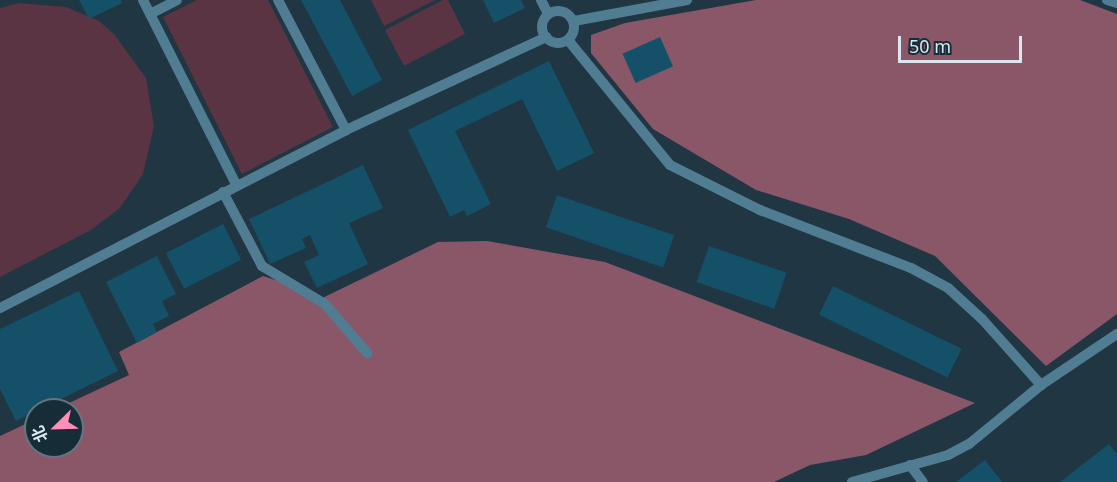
<!DOCTYPE html>
<meta charset="utf-8">
<style>
body{margin:0}
#map{position:relative;width:1117px;height:482px;overflow:hidden;background:#203642;font-family:"Noto Sans","Noto Sans SC",sans-serif}
div>[style]{position:absolute}
.green>*{inset:0;background:#5a3442}
.forest>*{inset:0;background:#8a5769}
.building>*{inset:0;background:#155069;transform-origin:0 0}
.service>*{height:10px;margin:-5px;padding:0 5px;transform-origin:5px;border-radius:5px;background:#517d93}
.service>.ring{margin:-5px;padding:0;box-sizing:content-box;background:none;border:10px solid #517d93;border-radius:50%}
span{translate:-50% -50%;white-space:nowrap;text-align:center;line-height:1.15;-webkit-text-stroke:5px #162c37;paint-order:stroke}
.north{position:absolute;left:24px;top:398px;width:60px;height:60px;box-sizing:border-box;background:#162c37;border:2px solid #647780;border-radius:50%;rotate:247deg;font-size:16px;font-weight:700;line-height:24px;text-align:center;color:#d9e7ee}
.north::after{content:'';display:block;margin:auto;width:21px;height:27px;background:#ff8eb9;clip-path:polygon(50% 0,100% 100%,50% 72%,0 100%)}
.scale{position:absolute;left:898px;top:36px;width:124px;height:27px;box-sizing:border-box;border:3px solid #d9e7ee;border-top:0;padding-left:8px;font-size:18px;line-height:21px;white-space:nowrap;color:#d9e7ee;-webkit-text-stroke:4px #162c37;paint-order:stroke}
</style>
<div id="map">
<div class="green">
<div style="clip-path:polygon(197px 0,268px 0,333px 127px,242px 174px,163px 17px)"></div>
<div style="clip-path:polygon(371px 0,435px 0,384px 26px)"></div>
<div style="clip-path:polygon(443px 0,448px 0,465px 34px,404px 66px,385px 30px)"></div>
<div style="clip-path:polygon(19px 3px,66px 7px,99px 21px,114px 34px,146px 78px,154px 126px,143px 174px,120px 208px,91px 230px,0 277px,0 8px)"></div>
</div>
<div class="forest">
<div style="clip-path:polygon(756px 0,1080px 0,1117px 14px,1117px 314px,1046px 366px,935px 256px,849px 219px,756px 190px,653px 129px,591px 53px,591px 35px,625px 23px)"></div>
<div style="clip-path:polygon(487px 241px,605px 262px,975px 403px,866px 455px,810px 465px,774px 482px,0 482px,0 436px,36px 419px,36px 446px,72px 446px,72px 410px,54px 410px,129px 375px,119px 352px,263px 276px,288px 284px,314px 302px,438px 242px)"></div>
</div>
<div class="building">
<div style="clip-path:polygon(79px 0,121px 0,122px 3px,89px 19px)"></div>
<div style="clip-path:polygon(301px 0,340px 0,382px 80px,352px 96px)"></div>
<div style="clip-path:polygon(483px 0,521px 0,525px 8px,494px 23px)"></div>
<div style="left:660px;top:37px;width:32px;height:41px;rotate:66deg"></div>
<div style="clip-path:polygon(549px 61px,594px 153px,557px 171px,522px 99px,455px 131px,491px 204px,467px 216px,464px 210px,450px 217px,408px 130px)"></div>
<div style="clip-path:polygon(363px 165px,383px 208px,349px 223px,368px 264px,317px 288px,304px 262px,319px 255px,310px 235px,302px 239px,306px 248px,270px 264px,249px 219px)"></div>
<div style="left:557px;top:195px;width:124px;height:34px;rotate:19deg"></div>
<div style="left:223px;top:224px;width:40px;height:64px;rotate:63deg"></div>
<div style="left:709px;top:246px;width:82px;height:38px;rotate:19deg"></div>
<div style="clip-path:polygon(157px 256px,176px 294px,162px 301px,169px 316px,153px 324px,157px 332px,137px 343px,106px 282px)"></div>
<div style="left:833px;top:286px;width:143px;height:32px;rotate:26deg"></div>
<div style="clip-path:polygon(79px 291px,118px 371px,16px 421px,0 389px,0 329px)"></div>
<div style="clip-path:polygon(1109px 444px,1117px 454px,1117px 482px,1060px 482px)"></div>
<div style="clip-path:polygon(985px 460px,1002px 482px,956px 482px)"></div>
</div>
<div class="service">
<div style="left:143px;top:0;width:208px;rotate:63.2deg"></div>
<div style="left:278px;top:0;width:147px;rotate:62.4deg"></div>
<div style="left:541px;top:0;width:16px;rotate:63deg"></div>
<div style="left:1107px;top:0;width:10px;rotate:17deg"></div>
<div class="ring" style="left:542px;top:11px;width:22px;height:22px"></div>
<div style="left:150px;top:14px;width:30px;rotate:-27deg"></div>
<div style="left:574px;top:21px;width:115px;rotate:-10.5deg"></div>
<div style="left:568px;top:40px;width:161px;rotate:50.8deg"></div>
<div style="left:670px;top:165px;width:101px;rotate:26.6deg"></div>
<div style="left:760px;top:210px;width:162px;rotate:21deg"></div>
<div style="left:911px;top:268px;width:42px;rotate:28.4deg"></div>
<div style="left:948px;top:288px;width:46px;rotate:42.4deg"></div>
<div style="left:982px;top:319px;width:89px;rotate:48.2deg"></div>
<div style="left:223px;top:192px;width:84px;rotate:62.2deg"></div>
<div style="left:262px;top:266px;width:74px;rotate:31.1deg"></div>
<div style="left:325px;top:304px;width:65px;rotate:49.4deg"></div>
<div style="left:0;top:308px;width:389px;rotate:-27.2deg"></div>
<div style="left:346px;top:130px;width:221px;rotate:-24.9deg"></div>
<div style="left:910px;top:465px;width:21px;rotate:53deg"></div>
<div style="left:852px;top:482px;width:100px;rotate:-15.7deg"></div>
<div style="left:948px;top:455px;width:24px;rotate:-28deg"></div>
<div style="left:969px;top:444px;width:93px;rotate:-39.3deg"></div>
<div style="left:1041px;top:385px;width:92px;rotate:-33.9deg"></div>
</div>
<div class="north">北</div>
<div class="scale">50 m</div>
</div>
